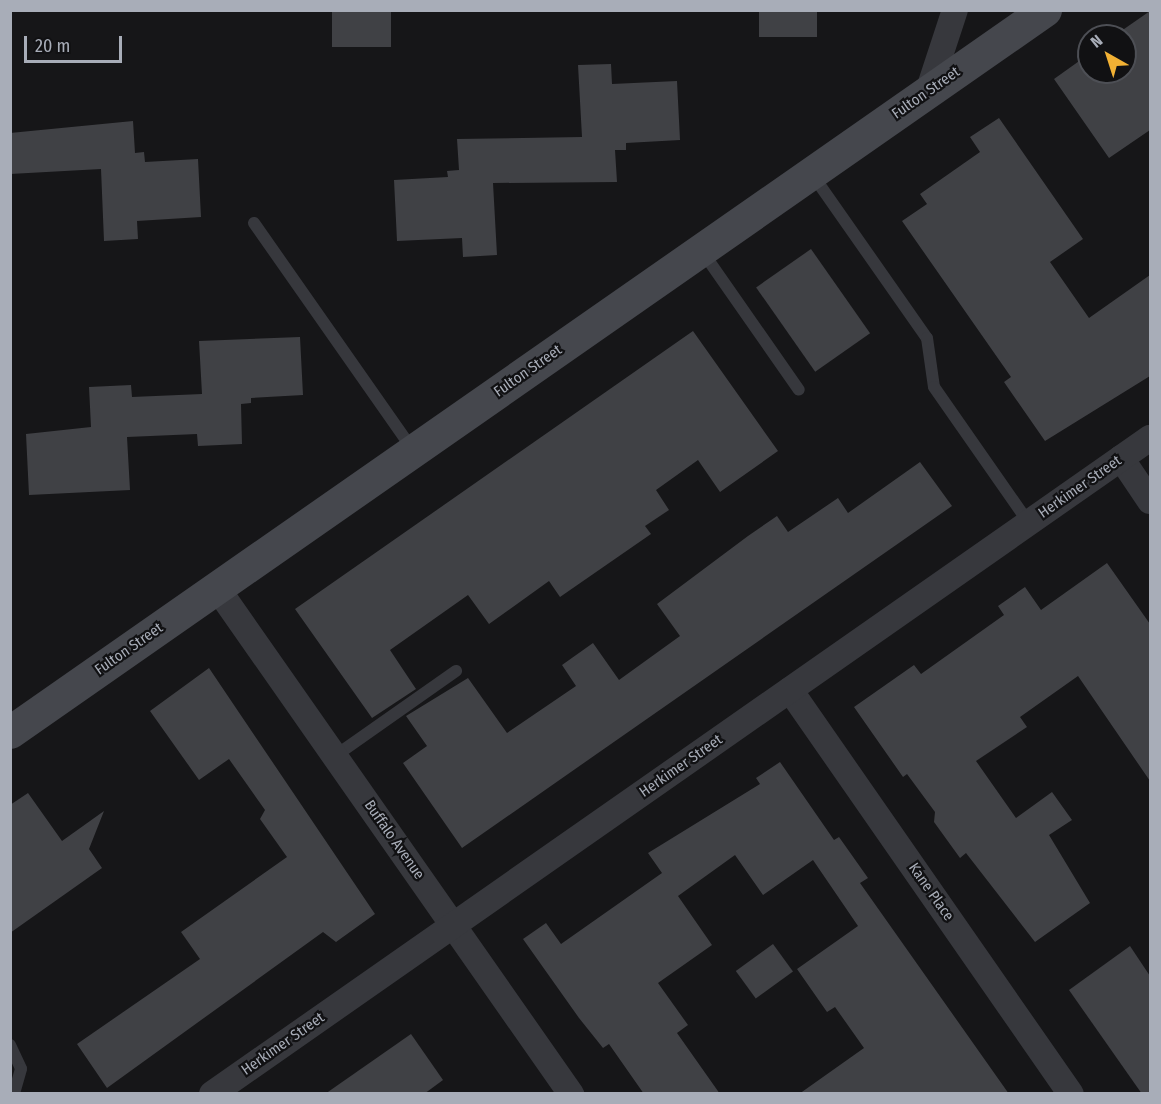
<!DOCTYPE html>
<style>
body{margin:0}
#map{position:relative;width:1161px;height:1104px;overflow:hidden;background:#161618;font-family:"Fira Sans Condensed",sans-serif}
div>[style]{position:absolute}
.building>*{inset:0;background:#404145;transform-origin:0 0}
.lane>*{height:12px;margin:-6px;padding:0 6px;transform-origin:6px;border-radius:6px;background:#37383d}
.street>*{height:26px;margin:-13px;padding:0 13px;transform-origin:13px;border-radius:13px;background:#37383d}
.secondary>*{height:33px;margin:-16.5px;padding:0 16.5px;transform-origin:16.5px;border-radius:16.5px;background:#45474d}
span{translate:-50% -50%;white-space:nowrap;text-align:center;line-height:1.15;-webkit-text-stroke:4.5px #111113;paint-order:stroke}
.street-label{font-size:15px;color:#a8adb8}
.frame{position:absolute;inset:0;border:12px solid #a8adb8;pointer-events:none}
.north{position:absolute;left:1077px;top:24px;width:60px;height:60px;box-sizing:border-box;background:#111113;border:2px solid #4d4f55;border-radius:50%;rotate:321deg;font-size:16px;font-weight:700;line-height:24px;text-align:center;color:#a8adb8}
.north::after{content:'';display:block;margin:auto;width:21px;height:27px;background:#f2b134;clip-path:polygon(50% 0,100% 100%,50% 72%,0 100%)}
.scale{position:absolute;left:24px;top:36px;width:98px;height:27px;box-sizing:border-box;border:3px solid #a8adb8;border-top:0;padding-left:8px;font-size:18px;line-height:21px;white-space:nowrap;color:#a8adb8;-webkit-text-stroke:4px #111113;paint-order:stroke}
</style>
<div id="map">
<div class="building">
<div style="left:332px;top:10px;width:59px;height:37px"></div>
<div style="left:759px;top:10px;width:58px;height:27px"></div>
<div style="clip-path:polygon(1150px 11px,1150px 130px,1109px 158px,1054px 79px,1089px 54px,1089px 72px,1125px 72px,1125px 36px,1114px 36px)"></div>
<div style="clip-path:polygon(611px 64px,612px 84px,677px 81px,680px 140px,626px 143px,626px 150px,615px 150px,617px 182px,493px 183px,497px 255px,463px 257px,462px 238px,397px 241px,394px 180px,448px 177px,447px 171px,459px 170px,457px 139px,582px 137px,578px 65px)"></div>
<div style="clip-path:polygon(999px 118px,1083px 239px,1050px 262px,1089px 318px,1150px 275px,1150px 376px,1045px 441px,1004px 382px,1011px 377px,902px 221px,927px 204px,920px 194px,980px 152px,970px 137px)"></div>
<div style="clip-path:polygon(133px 121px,135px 153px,144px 152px,145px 162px,198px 159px,201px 217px,137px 221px,138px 239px,104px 241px,101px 169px,10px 174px,10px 133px)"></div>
<div style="left:811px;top:249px;width:103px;height:67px;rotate:55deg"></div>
<div style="clip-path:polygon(693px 331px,778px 451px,720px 492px,698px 460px,656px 490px,669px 510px,645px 526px,651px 534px,560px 597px,549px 581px,489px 624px,468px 595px,390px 650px,416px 689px,372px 718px,295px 609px)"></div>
<div style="clip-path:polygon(300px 337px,303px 395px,251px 398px,251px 403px,241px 404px,242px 444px,198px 446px,197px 434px,127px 437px,130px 490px,29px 495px,26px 434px,91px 427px,89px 387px,131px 385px,132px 397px,202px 394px,199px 341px)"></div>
<div style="clip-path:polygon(920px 462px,952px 506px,462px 848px,403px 763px,427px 746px,406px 716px,468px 678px,507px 733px,576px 686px,562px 665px,593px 643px,619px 680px,680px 636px,657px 604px,748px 536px,777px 516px,788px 532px,838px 498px,848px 513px)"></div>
<div style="clip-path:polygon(1107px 563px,1150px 624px,1150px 781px,1078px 676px,1020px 717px,1027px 727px,976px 761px,1016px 818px,1052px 792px,1072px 820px,1049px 835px,1090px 903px,1035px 942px,966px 853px,960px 858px,934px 822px,935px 812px,907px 774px,903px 777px,854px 707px,914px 665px,921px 674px,1004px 615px,998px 606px,1025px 587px,1041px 610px)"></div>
<div style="clip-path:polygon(209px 668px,375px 914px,336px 942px,323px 932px,107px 1088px,77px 1044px,200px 959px,181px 932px,287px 857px,260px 819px,265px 810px,229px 759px,199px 780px,150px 711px)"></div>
<div style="clip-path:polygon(780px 762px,834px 840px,839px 837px,868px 878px,860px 883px,1009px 1094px,799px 1094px,864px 1048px,835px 1007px,827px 1012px,797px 969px,858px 926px,813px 860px,763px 895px,735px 855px,678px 896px,712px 945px,658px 983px,688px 1025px,677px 1033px,720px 1094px,644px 1094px,609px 1044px,603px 1048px,579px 1018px,523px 939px,546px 923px,561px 944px,662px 873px,648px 853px,760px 784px,756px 778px)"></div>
<div style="clip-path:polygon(28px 793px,62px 841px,104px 811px,89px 849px,102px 868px,10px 933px,10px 805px)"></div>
<div style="left:773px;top:944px;width:34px;height:46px;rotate:54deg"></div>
<div style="clip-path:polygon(1130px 946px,1150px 976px,1150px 1094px,1142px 1094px,1069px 990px)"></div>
<div style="clip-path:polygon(411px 1034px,443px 1080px,424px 1094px,325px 1094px)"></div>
</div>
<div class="lane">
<div style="left:812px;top:174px;width:200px;rotate:55deg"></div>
<div style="left:927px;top:338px;width:49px;rotate:81.9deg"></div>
<div style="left:934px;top:387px;width:166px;rotate:55.1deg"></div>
<div style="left:254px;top:223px;width:277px;rotate:55deg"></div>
<div style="left:702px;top:251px;width:169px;rotate:55.1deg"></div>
<div style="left:335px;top:756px;width:148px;rotate:-35.1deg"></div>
<div style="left:10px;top:1045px;width:26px;rotate:65deg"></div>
<div style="left:21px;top:1069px;width:26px;rotate:106deg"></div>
</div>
<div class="street">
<div style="left:928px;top:92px;width:86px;rotate:-71.8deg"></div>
<div style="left:1121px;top:458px;width:52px;rotate:56deg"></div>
<div style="left:217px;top:588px;width:618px;rotate:55.02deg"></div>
<div style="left:790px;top:690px;width:492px;rotate:55.2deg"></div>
<div style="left:212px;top:1094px;width:1145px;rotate:-34.97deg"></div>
</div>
<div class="secondary">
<div style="left:10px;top:732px;width:1262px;rotate:-34.9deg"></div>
</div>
<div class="street-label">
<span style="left:926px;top:93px;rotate:-35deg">Fulton Street</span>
<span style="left:528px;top:371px;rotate:-35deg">Fulton Street</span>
<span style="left:1080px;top:487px;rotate:-35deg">Herkimer Street</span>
<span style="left:129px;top:649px;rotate:-35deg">Fulton Street</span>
<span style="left:681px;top:766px;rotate:-35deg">Herkimer Street</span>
<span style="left:394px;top:840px;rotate:55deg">Buffalo Avenue</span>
<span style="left:931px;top:892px;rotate:55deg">Kane Place</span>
<span style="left:283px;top:1044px;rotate:-35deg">Herkimer Street</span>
</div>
<div class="frame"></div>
<div class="north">N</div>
<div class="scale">20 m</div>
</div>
